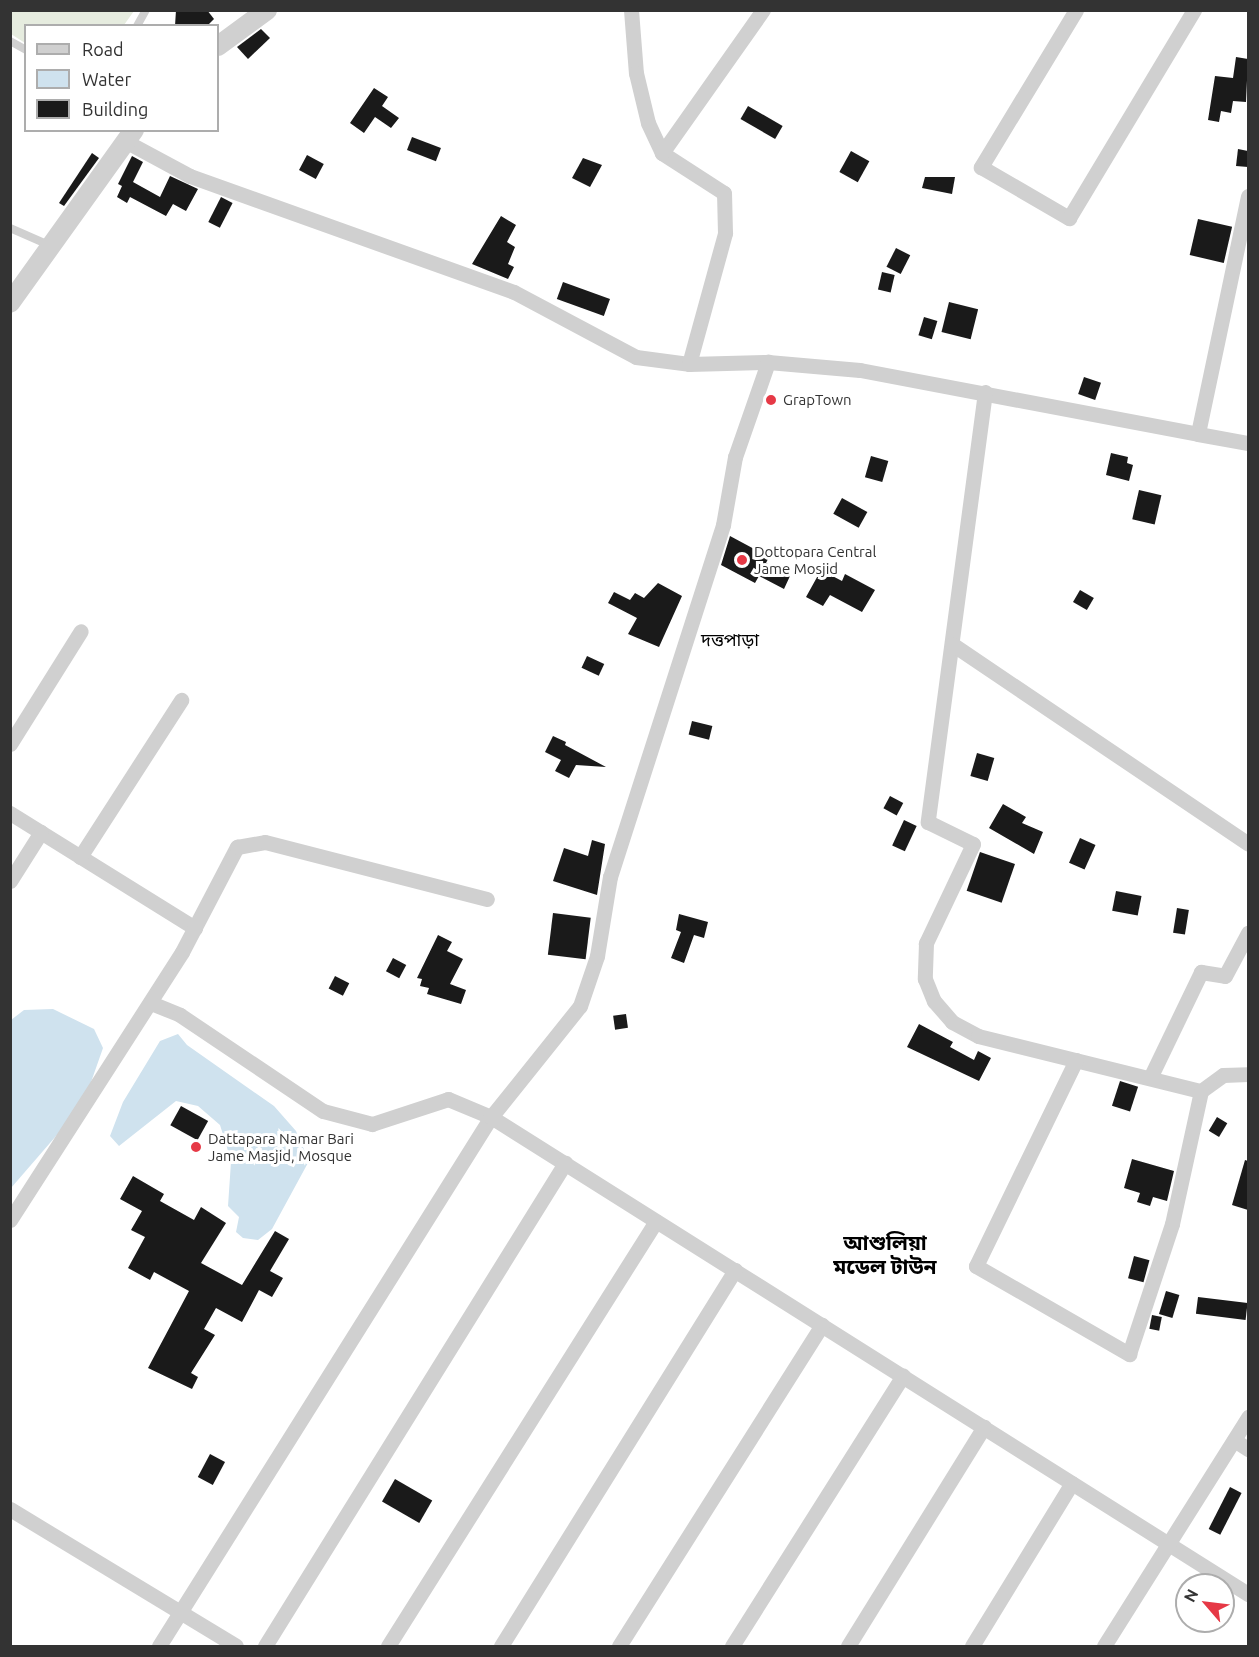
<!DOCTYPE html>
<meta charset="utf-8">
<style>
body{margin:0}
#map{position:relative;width:1259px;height:1657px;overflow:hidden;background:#fff;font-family:Ubuntu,"Noto Sans Bengali",sans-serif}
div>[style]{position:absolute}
.green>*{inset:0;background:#e6ecdf}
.water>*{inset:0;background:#cfe2ee}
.building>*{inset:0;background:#1a1a1a;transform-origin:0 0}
.service>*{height:8px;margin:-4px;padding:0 4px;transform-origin:4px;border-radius:4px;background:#d0d0d0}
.minor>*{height:15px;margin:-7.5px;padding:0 7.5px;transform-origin:7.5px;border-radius:7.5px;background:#d0d0d0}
.tertiary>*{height:20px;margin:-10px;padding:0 10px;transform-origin:10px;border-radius:10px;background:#d0d0d0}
.dots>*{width:16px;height:16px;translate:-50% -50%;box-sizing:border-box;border:3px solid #fff;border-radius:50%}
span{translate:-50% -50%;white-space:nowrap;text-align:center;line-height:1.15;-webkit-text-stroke:6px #fff;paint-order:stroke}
.poi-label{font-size:15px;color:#333}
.left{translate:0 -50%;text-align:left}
.quarter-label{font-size:18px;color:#000}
.district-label{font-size:21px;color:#000;font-weight:700}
.frame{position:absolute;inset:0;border:12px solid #333;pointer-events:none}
.legend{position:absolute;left:24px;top:24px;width:195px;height:108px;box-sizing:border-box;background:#fff;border:2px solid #adadad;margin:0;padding:8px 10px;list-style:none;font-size:18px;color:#333}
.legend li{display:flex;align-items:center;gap:12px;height:30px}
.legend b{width:30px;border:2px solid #adadad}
.north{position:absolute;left:1175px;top:1573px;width:60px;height:60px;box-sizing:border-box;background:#fff;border:2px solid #adadad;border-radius:50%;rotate:298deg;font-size:16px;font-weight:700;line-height:24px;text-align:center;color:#333}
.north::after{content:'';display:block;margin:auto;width:21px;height:27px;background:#e63946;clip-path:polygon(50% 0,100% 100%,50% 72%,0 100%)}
</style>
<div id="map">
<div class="green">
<div style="clip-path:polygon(10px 11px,11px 10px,134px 11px,124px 25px,26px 26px,25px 43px,11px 34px)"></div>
</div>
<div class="water">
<div style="clip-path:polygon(53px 1009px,94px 1029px,103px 1048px,90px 1085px,69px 1121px,11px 1188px,11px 1020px,24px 1010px)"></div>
<div style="clip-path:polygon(178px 1034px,187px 1045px,274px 1106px,296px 1131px,309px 1161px,272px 1229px,258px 1240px,243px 1238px,236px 1232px,239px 1217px,228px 1206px,231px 1162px,226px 1144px,220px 1125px,198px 1106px,176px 1101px,119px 1146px,110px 1136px,123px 1102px,160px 1041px)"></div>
</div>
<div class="building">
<div style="clip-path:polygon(176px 10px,207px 10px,214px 19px,207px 26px,175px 26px)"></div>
<div style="clip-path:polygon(261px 29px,270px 38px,248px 59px,237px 47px)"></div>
<div style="clip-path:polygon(1236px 57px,1248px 59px,1246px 102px,1233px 101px,1231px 113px,1221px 111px,1219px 122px,1208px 120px,1215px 76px,1233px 78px)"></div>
<div style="clip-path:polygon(374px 88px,388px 97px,382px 106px,399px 118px,391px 128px,375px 117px,364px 133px,350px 123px)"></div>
<div style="left:748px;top:106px;width:40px;height:15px;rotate:30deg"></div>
<div style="left:412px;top:137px;width:31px;height:14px;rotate:21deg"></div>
<div style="clip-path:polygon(1238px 149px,1248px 151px,1248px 167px,1236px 166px)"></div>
<div style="left:851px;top:151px;width:21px;height:24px;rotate:29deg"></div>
<div style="clip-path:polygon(92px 153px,99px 158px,64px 206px,59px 203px)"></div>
<div style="left:307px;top:155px;width:19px;height:17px;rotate:28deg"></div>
<div style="clip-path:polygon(132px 156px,143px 162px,133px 182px,160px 197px,170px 176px,198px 189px,186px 211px,173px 204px,166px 216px,130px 197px,127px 203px,117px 197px,122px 186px,118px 184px)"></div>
<div style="clip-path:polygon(583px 158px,602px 165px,590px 187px,572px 178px)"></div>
<div style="clip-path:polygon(925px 177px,955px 177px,952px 194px,922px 188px)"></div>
<div style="left:221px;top:197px;width:13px;height:28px;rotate:27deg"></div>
<div style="clip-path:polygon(501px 216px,516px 225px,507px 242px,515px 247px,508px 264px,514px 267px,508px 279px,472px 264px)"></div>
<div style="left:1198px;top:219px;width:35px;height:37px;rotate:13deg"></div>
<div style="left:896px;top:248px;width:16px;height:21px;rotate:27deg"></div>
<div style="left:882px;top:272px;width:13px;height:18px;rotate:13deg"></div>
<div style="left:563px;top:282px;width:50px;height:18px;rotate:20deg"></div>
<div style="left:949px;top:302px;width:30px;height:31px;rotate:14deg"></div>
<div style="left:924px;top:317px;width:14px;height:19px;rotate:17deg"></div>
<div style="left:1084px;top:377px;width:18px;height:18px;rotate:19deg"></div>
<div style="clip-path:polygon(1111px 453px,1128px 457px,1127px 463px,1133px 465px,1129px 481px,1106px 475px)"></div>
<div style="left:871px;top:456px;width:18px;height:22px;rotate:16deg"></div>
<div style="left:1139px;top:490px;width:23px;height:30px;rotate:13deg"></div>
<div style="left:842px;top:498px;width:29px;height:18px;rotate:29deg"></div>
<div style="clip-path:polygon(730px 536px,769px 557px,766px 563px,790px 576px,784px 589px,759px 576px,755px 583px,721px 565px)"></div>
<div style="clip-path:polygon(821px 570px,842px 581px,845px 574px,875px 590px,862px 612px,830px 595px,823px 606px,806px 597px)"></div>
<div style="clip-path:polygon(658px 583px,682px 596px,659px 647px,628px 634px,637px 618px,608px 603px,614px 592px,630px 600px,635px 593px,644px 598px)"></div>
<div style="left:1080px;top:590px;width:16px;height:14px;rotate:30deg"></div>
<div style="left:587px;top:656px;width:19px;height:13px;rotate:25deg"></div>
<div style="left:692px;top:721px;width:21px;height:14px;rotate:14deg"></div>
<div style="clip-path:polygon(553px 736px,566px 742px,565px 745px,606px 767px,576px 765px,569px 778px,555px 771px,561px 760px,545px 752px)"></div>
<div style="left:977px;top:753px;width:18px;height:24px;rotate:16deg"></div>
<div style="left:890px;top:796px;width:15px;height:14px;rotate:28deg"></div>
<div style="clip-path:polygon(1003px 804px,1026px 817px,1022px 823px,1043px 832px,1034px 854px,989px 828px)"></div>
<div style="left:904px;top:820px;width:14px;height:28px;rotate:25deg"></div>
<div style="left:1080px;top:838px;width:17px;height:27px;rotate:24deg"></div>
<div style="clip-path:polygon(592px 840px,605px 844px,597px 895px,553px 881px,564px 848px,588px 856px)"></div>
<div style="left:980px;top:852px;width:37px;height:41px;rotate:19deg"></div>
<div style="left:1116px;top:891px;width:26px;height:20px;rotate:11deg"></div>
<div style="left:1177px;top:908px;width:12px;height:25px;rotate:9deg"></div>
<div style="left:553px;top:913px;width:38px;height:42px;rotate:7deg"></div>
<div style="clip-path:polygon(679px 914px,708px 922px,704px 938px,694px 935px,684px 963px,671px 958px,681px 932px,676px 930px)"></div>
<div style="clip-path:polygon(438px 935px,452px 942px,447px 951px,463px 959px,450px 984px,466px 990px,461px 1004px,427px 994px,429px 988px,420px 986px,422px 979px,417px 978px)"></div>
<div style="left:393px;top:958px;width:15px;height:15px;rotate:28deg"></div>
<div style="left:335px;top:976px;width:16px;height:14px;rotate:27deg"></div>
<div style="left:626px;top:1014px;width:14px;height:13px;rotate:82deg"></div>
<div style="clip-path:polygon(919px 1024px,953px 1042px,950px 1047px,974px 1060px,978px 1051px,991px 1058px,979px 1081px,907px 1047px)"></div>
<div style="left:1120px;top:1081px;width:19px;height:26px;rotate:18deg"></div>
<div style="left:181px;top:1106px;width:31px;height:22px;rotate:29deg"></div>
<div style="left:1217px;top:1117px;width:12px;height:16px;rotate:31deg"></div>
<div style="clip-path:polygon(1132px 1159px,1174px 1171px,1167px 1201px,1153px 1197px,1150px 1206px,1137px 1202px,1140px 1193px,1124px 1188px)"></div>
<div style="clip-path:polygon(1245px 1160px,1248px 1161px,1248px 1210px,1232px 1205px)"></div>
<div style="clip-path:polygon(133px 1176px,164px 1194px,160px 1201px,194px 1220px,201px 1207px,226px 1223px,201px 1263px,242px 1285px,275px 1231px,289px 1239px,270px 1271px,283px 1278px,272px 1297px,259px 1290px,242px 1322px,216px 1308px,204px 1329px,215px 1335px,191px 1373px,198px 1377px,192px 1389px,148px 1368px,189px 1291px,154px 1272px,150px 1280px,128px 1268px,145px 1237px,131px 1230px,142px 1211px,120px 1199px)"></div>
<div style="left:1134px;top:1256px;width:16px;height:23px;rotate:15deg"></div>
<div style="left:1166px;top:1291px;width:14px;height:24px;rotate:17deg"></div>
<div style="left:1198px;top:1297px;width:50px;height:17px;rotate:7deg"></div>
<div style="left:1152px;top:1315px;width:10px;height:14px;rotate:11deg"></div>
<div style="left:210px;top:1454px;width:17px;height:26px;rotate:28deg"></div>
<div style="left:395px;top:1479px;width:43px;height:26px;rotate:30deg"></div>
<div style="left:1230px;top:1487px;width:13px;height:47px;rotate:27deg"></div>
</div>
<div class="service">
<div style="left:137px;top:26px;width:18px;rotate:-61deg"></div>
<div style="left:10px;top:41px;width:18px;rotate:29deg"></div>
<div style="left:10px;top:228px;width:43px;rotate:23.6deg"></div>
</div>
<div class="minor">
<div style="left:631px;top:10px;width:63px;rotate:85.5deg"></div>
<div style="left:636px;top:73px;width:51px;rotate:76.5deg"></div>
<div style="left:648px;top:123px;width:33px;rotate:65deg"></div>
<div style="left:1076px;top:10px;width:184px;rotate:121.2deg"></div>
<div style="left:981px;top:167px;width:102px;rotate:30.1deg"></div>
<div style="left:1069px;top:218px;width:243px;rotate:-59deg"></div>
<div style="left:125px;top:141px;width:74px;rotate:28.3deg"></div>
<div style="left:190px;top:176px;width:344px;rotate:19.7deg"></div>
<div style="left:514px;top:292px;width:138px;rotate:28deg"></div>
<div style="left:636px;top:357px;width:53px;rotate:7.5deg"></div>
<div style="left:689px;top:364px;width:79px;rotate:-1.5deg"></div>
<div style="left:768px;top:362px;width:92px;rotate:5deg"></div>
<div style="left:860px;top:370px;width:344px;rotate:10.7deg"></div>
<div style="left:1248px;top:196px;width:243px;rotate:101.9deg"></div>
<div style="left:1198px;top:434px;width:51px;rotate:10.2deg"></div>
<div style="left:689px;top:364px;width:136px;rotate:-74.6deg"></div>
<div style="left:725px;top:233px;width:40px;rotate:-91.4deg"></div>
<div style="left:724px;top:193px;width:74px;rotate:-147.2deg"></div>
<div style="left:662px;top:153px;width:175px;rotate:-54.8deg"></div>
<div style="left:985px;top:392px;width:434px;rotate:97.6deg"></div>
<div style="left:928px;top:822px;width:50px;rotate:26.1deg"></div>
<div style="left:973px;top:844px;width:110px;rotate:115.4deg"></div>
<div style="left:926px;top:943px;width:36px;rotate:92deg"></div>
<div style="left:925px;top:979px;width:24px;rotate:68deg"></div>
<div style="left:934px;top:1001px;width:28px;rotate:49deg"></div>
<div style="left:952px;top:1022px;width:30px;rotate:28deg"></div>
<div style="left:978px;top:1036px;width:230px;rotate:13.9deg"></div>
<div style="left:1201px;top:1091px;width:27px;rotate:-36deg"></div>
<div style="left:1223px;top:1075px;width:25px;rotate:-2deg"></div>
<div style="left:952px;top:644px;width:357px;rotate:34deg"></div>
<div style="left:10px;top:744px;width:133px;rotate:-57.9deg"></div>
<div style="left:10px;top:813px;width:218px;rotate:31.9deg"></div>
<div style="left:80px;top:857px;width:187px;rotate:-57.2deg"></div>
<div style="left:10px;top:881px;width:58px;rotate:-57.7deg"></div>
<div style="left:151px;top:1003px;width:31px;rotate:22deg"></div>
<div style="left:180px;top:1015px;width:172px;rotate:33.9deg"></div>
<div style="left:323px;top:1111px;width:51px;rotate:14.9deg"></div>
<div style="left:372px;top:1124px;width:80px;rotate:-18.2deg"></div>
<div style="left:448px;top:1099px;width:47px;rotate:22.7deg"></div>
<div style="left:491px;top:1117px;width:895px;rotate:32.22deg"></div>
<div style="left:1076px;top:1060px;width:229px;rotate:115.9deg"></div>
<div style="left:976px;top:1266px;width:177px;rotate:29.9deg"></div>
<div style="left:1129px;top:1354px;width:137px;rotate:-71.7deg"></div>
<div style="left:1172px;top:1224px;width:136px;rotate:-77.7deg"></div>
<div style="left:1150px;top:1078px;width:118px;rotate:-64.3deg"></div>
<div style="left:1201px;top:972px;width:24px;rotate:9deg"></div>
<div style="left:1225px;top:976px;width:49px;rotate:-61.9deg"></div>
<div style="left:10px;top:1220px;width:318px;rotate:-57.3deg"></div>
<div style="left:182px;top:952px;width:119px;rotate:-62.4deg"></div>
<div style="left:237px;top:847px;width:28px;rotate:-10deg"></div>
<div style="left:265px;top:842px;width:229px;rotate:14.4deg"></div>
<div style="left:1234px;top:1440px;width:17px;rotate:33deg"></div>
<div style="left:10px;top:1509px;width:264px;rotate:31.2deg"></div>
<div style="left:159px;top:1646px;width:625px;rotate:-57.89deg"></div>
<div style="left:491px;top:1117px;width:142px;rotate:-51.3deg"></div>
<div style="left:580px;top:1006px;width:53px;rotate:-71.2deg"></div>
<div style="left:597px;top:956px;width:80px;rotate:-80.7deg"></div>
<div style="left:610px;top:877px;width:370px;rotate:-72.2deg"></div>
<div style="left:723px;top:525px;width:69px;rotate:-80deg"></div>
<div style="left:735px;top:457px;width:101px;rotate:-70.8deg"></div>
<div style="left:265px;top:1646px;width:569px;rotate:-58.15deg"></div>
<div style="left:388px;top:1646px;width:502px;rotate:-57.76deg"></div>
<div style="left:501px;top:1646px;width:443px;rotate:-58.1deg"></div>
<div style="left:619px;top:1646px;width:380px;rotate:-57.7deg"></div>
<div style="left:732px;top:1646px;width:320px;rotate:-57.7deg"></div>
<div style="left:848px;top:1646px;width:258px;rotate:-58.2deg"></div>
<div style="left:972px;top:1646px;width:191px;rotate:-58.5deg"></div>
<div style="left:1104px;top:1646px;width:271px;rotate:-57.8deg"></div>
</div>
<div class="tertiary">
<div style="left:218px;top:46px;width:61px;rotate:-36.3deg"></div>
<div style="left:10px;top:303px;width:213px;rotate:-54.4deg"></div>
</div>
<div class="dots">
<div style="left:771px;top:400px;background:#e63946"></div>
<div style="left:742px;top:560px;background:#e63946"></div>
<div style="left:196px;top:1147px;background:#e63946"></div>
</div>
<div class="poi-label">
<span class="left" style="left:783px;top:400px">GrapTown</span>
<span class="left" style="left:754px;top:560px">Dottopara Central<br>Jame Mosjid</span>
<span class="left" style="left:208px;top:1147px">Dattapara Namar Bari<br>Jame Masjid, Mosque</span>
</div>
<div class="quarter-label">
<span style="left:730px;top:639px">দত্তপাড়া</span>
</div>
<div class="district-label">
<span style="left:885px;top:1254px">আশুলিয়া<br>মডেল টাউন</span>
</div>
<div class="frame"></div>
<ul class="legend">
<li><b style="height:8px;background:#d0d0d0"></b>Road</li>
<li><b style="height:16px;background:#cfe2ee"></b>Water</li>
<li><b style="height:16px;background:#1a1a1a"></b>Building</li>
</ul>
<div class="north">N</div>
</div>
